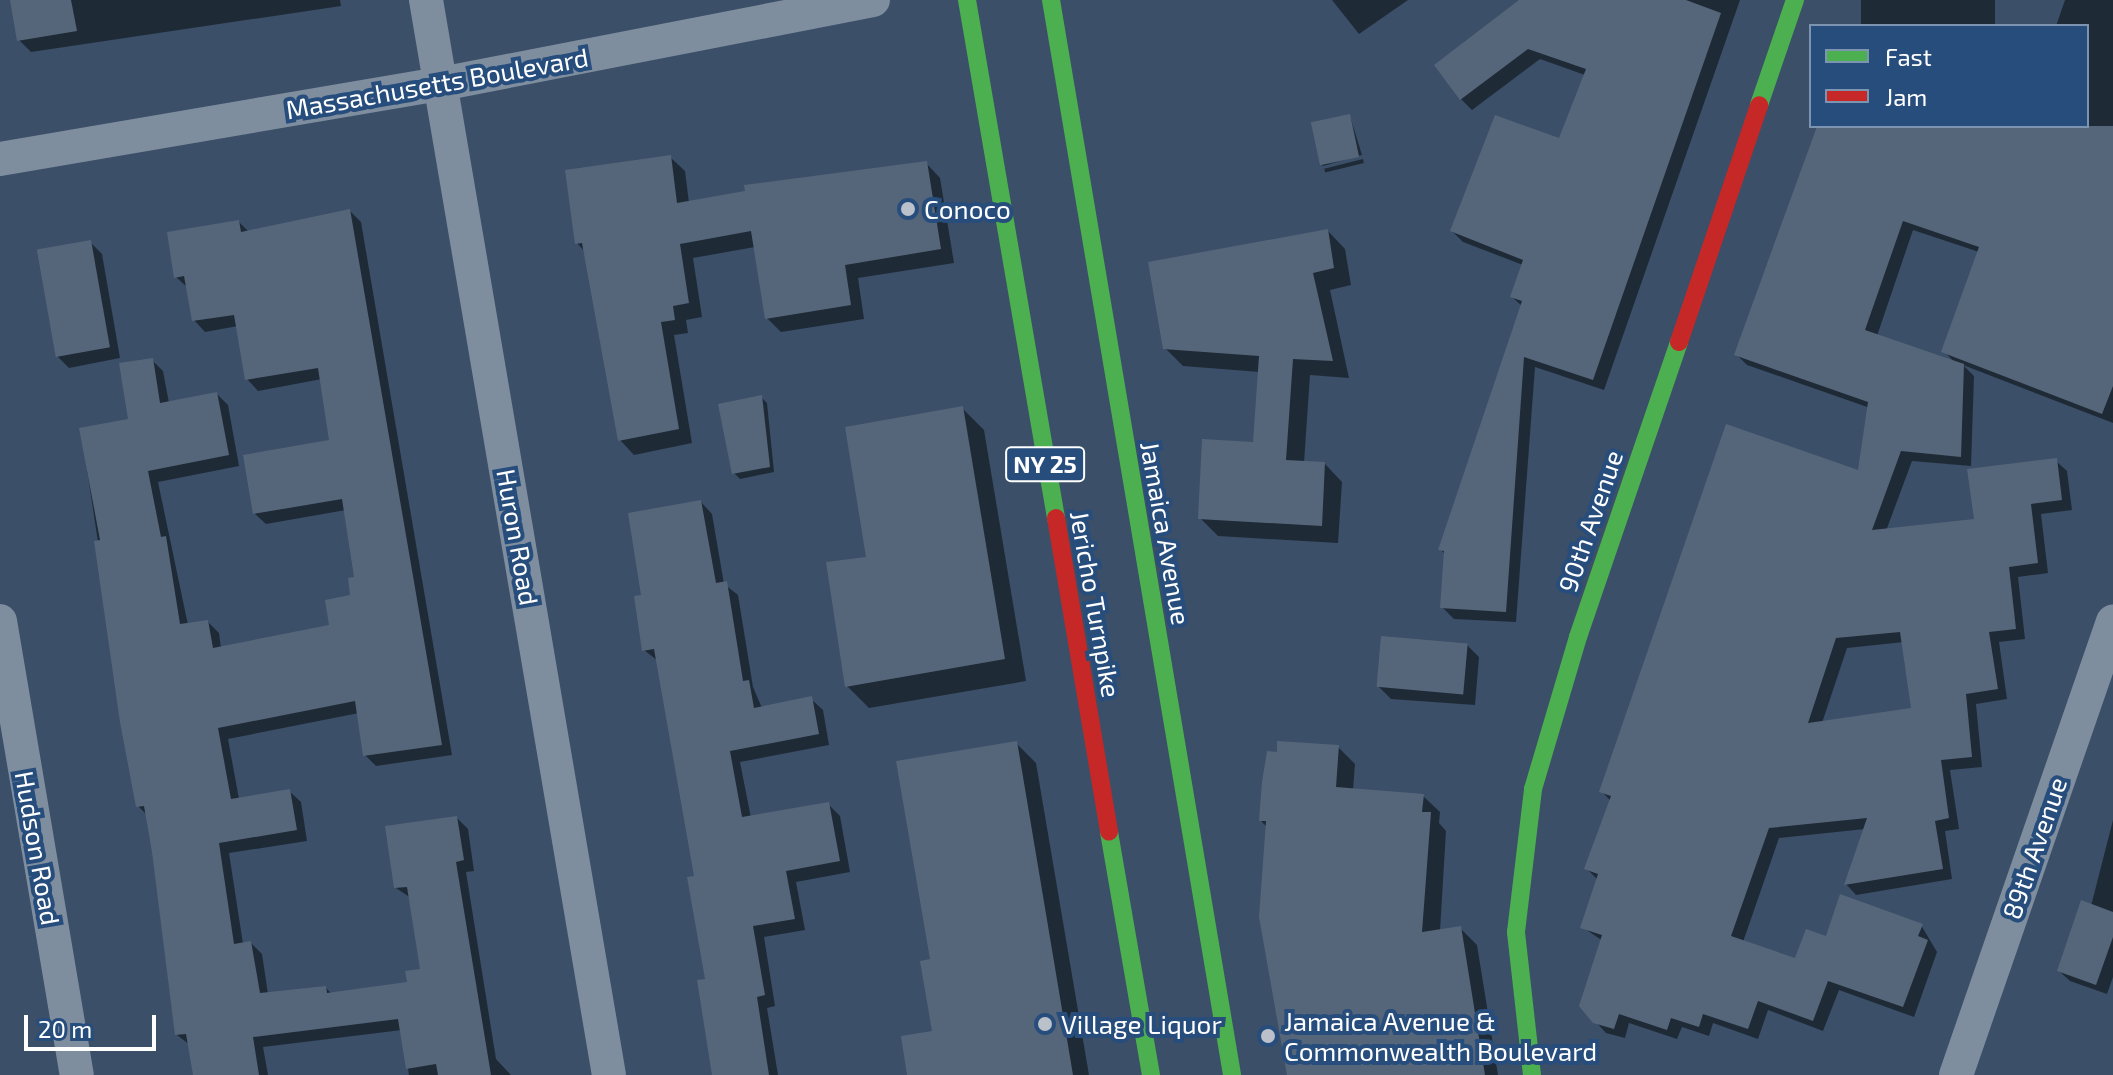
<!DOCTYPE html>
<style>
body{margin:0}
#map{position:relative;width:2113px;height:1075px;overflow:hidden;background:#3b4f68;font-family:"Exo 2",sans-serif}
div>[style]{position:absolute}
.shadow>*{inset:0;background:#0007;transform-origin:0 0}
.building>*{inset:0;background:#56667a;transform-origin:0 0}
.street>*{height:34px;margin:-17px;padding:0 17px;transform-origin:17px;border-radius:17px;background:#7f8e9f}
.fast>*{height:18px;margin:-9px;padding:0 9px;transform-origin:9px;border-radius:9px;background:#4caf50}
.jam>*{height:18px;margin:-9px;padding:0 9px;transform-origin:9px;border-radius:9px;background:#c62828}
.dots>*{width:22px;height:22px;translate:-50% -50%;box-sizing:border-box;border:4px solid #274d7c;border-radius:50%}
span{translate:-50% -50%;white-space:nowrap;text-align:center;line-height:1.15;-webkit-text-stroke:8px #274d7c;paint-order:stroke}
.shield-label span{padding:2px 6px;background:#274d7c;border:2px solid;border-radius:6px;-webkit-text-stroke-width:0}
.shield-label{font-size:24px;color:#fff;font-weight:700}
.street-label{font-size:26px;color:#fff}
.poi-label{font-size:26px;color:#fff}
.left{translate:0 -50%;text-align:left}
.legend{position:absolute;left:1809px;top:24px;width:280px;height:104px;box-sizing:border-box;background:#274d7c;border:2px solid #7d94b0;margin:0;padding:10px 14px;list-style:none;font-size:24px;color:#fff}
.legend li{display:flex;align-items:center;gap:16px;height:40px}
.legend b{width:40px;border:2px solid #7d94b0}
.scale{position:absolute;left:24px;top:1015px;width:132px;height:36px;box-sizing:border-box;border:4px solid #fff;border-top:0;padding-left:10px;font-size:24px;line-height:28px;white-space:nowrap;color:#fff;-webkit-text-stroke:6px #274d7c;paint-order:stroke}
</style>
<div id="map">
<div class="shadow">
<div style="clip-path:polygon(12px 0,340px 0,341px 6px,31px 52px,19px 40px)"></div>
<div style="clip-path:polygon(1332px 0,1408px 0,1359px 34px)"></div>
<div style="clip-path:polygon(1522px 0,1740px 0,1604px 390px,1535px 367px,1516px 622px,1454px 619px,1442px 607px,1446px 555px,1441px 550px,1522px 306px,1512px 297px,1523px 265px,1463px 242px,1452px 231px,1560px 141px,1585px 75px,1540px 59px,1472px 110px,1461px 99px)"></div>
<div style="left:1861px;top:0;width:134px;height:28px"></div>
<div style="clip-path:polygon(evenodd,2065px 0,2113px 0,2113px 423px,1963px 365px,1974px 376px,1971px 466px,1912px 461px,1886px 531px,1976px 521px,2056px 461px,2067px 471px,2072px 510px,2041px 514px,2048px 573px,2018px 577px,2025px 639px,1999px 642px,2007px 699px,1976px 704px,1982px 767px,1950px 770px,1959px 829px,1945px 831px,1952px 879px,1856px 895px,1846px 884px,1865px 829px,1779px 838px,1743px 942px,1796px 960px,1827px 939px,1921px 925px,1937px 952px,1914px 1017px,1839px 990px,1823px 1031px,1768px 1010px,1758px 1039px,1713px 1023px,1709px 1036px,1682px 1027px,1677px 1039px,1629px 1023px,1625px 1038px,1606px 1033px,1595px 1021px,1603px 941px,1582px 927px,1598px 880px,1587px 869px,1612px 802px,1601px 791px,1860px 473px,1870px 408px,1747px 365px,1736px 354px,1817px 126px,2087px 126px,2087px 26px,2056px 26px,2065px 0,1913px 230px,1979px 252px,1944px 351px,1955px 363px,1877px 336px,1913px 230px,2065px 0,1904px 642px,1913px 709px,1822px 723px,1847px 648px,1904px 642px)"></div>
<div style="clip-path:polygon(1350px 116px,1362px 155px,1323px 166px,1321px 164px)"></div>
<div style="clip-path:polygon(670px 157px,685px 171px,689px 203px,926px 163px,940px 178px,954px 263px,858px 278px,864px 319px,781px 332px,767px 318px,755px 247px,693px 258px,702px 317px,686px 320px,688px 333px,674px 335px,692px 443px,634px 455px,620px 440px,586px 253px,577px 243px)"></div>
<div style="left:1363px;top:159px;width:4px;height:40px;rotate:76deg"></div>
<div style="clip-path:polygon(350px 211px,361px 222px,452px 755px,376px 766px,365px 755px,359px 713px,228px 739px,239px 799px,289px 791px,301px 802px,307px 841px,229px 853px,243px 944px,251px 943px,262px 954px,268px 994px,326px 988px,332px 994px,409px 983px,422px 970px,411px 898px,396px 888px,457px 818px,468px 829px,474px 871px,466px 872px,496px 1059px,511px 1075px,409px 1075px,402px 1030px,263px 1047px,268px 1075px,195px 1075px,190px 1045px,177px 1035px,148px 816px,138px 806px,81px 430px,130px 421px,152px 360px,163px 371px,169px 403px,217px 394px,228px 405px,239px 466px,158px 482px,188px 625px,208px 622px,219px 633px,221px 648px,332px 626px,353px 597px,357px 579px,346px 510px,266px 524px,254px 513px,332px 442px,322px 379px,258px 391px,247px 379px,238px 326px,205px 332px,194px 320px,188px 288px,176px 277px,239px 222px,249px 232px)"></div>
<div style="clip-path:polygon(1328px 231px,1345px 249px,1351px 285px,1330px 290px,1349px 378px,1310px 375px,1304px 463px,1325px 464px,1342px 482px,1338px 543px,1218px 536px,1200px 518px,1255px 444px,1260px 372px,1183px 366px,1165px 348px)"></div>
<div style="clip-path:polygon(90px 242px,102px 254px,120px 358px,69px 368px,57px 356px)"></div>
<div style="clip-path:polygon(761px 397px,767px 403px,774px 472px,740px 479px,734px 473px)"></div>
<div style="clip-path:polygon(962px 408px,984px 430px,1026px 681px,869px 708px,847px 686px,869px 558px)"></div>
<div style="clip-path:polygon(701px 502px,712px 514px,724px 584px,738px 595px,753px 687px,762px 708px,811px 699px,823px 710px,829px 745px,740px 762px,751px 818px,828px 804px,840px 816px,850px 872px,796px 882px,805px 930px,764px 937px,775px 1006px,767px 1008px,778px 1075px,714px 1075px,696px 877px,658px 661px,644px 650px,643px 596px)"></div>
<div style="clip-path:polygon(1467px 645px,1479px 657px,1475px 705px,1391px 699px,1379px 687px)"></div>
<div style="clip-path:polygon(1016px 743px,1036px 763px,1089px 1075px,909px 1075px,934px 1033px,932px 961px)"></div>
<div style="clip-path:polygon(1338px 747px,1355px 764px,1353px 790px,1423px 796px,1440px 812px,1439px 823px,1446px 831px,1440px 931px,1460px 928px,1477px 945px,1498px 1075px,1288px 1075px,1267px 827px,1261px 821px)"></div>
<div style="clip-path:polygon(2113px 820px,2113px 977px,2107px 994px,2070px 981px,2059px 971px,2091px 906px)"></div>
</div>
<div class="building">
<div style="clip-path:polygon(10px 0,71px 0,77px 31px,17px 41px)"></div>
<div style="clip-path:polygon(1519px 0,1686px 0,1721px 13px,1593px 380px,1524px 357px,1506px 612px,1440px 608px,1444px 551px,1438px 550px,1522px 301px,1510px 297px,1523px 260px,1450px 231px,1495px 115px,1559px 138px,1586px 69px,1528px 49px,1460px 100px,1434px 65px)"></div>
<div style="left:1350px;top:114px;width:44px;height:40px;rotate:78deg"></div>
<div style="clip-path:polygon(evenodd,1817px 126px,2113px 126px,2113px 386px,2102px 414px,1941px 352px,1979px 247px,1903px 221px,1865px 330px,1964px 364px,1961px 457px,1901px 451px,1872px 530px,1974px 519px,1967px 469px,2057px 458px,2062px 500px,2031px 504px,2038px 563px,2009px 567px,2016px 629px,1989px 632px,1998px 689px,1966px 694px,1972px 757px,1941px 760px,1949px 818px,1935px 821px,1943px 869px,1844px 885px,1867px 818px,1769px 828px,1731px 936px,1795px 958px,1806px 929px,1826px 936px,1840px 894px,1923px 924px,1918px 936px,1928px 940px,1903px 1007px,1828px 981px,1813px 1021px,1758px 1001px,1748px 1029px,1703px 1014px,1699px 1027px,1671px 1018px,1667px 1030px,1619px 1014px,1614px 1029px,1593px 1023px,1579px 1006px,1602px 935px,1580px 928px,1598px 874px,1584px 869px,1611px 796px,1599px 792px,1726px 424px,1858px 470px,1868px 402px,1734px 355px,1817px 126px,1900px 632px,1911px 708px,1808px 723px,1836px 638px,1900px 632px)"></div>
<div style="clip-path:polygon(671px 155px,677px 203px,745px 191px,744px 185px,927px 161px,941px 249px,845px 265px,851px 305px,765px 319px,751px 231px,680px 244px,689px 303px,673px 306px,675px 320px,661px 322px,679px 429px,618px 441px,582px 243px,575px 244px,565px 170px)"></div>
<div style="clip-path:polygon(350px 209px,442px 745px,363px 756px,355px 701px,218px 728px,231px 799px,290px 789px,297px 830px,219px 843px,234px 944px,251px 941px,260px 993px,326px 986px,327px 993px,407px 982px,405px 971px,420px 969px,407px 887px,394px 888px,385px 826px,457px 816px,464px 860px,456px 862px,491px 1075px,438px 1075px,436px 1064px,406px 1069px,398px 1019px,253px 1037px,259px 1075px,193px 1075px,186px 1034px,175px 1035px,152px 852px,144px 806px,136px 807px,120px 722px,94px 541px,100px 540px,79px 428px,128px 419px,119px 363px,153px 358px,160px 403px,217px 392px,229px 455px,148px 471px,161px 537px,166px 536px,180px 624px,208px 620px,213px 648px,329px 625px,325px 600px,350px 595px,348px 578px,354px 577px,342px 499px,253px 514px,243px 455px,329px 440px,318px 368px,245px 380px,234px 315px,192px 321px,184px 276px,174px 278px,167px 232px,239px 220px,241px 232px)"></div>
<div style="clip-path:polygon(1328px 229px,1334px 268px,1313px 273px,1333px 361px,1293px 359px,1286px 460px,1325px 462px,1322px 526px,1198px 519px,1202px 439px,1253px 442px,1259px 356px,1163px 349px,1148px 262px)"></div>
<div style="left:91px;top:240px;width:109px;height:55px;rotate:80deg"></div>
<div style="clip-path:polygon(762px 395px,770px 467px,732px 474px,718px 404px)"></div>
<div style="clip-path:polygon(963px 406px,1005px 659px,845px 687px,826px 562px,866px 557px,845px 427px)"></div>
<div style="clip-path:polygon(701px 500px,716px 583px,727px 581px,743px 681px,749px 680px,754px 708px,812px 696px,819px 734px,730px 751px,742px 817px,829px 802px,840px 861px,786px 871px,795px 919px,753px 926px,765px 995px,757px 997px,769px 1075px,712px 1075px,697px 980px,705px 979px,687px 877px,694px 876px,654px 649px,642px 651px,634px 596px,641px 595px,628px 513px)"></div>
<div style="left:1381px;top:636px;width:87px;height:51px;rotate:5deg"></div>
<div style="clip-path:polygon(1017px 741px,1073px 1075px,907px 1075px,901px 1036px,932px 1031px,920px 961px,930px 959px,896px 761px)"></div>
<div style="clip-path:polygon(1277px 741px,1339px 745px,1336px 787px,1424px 794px,1422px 812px,1431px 812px,1422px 932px,1461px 926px,1485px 1075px,1287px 1075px,1259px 917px,1266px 821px,1259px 821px,1262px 782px,1267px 751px,1277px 752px)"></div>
<div style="clip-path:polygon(2081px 900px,2113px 912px,2113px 937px,2096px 985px,2057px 971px)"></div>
</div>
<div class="street">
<div style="left:426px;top:0;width:1090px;rotate:80.34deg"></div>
<div style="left:0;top:159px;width:447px;rotate:-9.7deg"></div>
<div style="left:441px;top:84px;width:440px;rotate:-11deg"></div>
<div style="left:0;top:621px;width:460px;rotate:80.4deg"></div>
<div style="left:1956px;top:1075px;width:480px;rotate:-70.9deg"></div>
</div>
<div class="fast">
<div style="left:967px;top:0;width:526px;rotate:80.25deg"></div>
<div style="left:1051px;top:0;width:1090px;rotate:80.44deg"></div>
<div style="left:1759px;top:105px;width:111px;rotate:-71.1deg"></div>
<div style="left:1109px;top:832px;width:247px;rotate:80.2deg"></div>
<div style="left:1532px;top:1075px;width:144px;rotate:-96.4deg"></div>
<div style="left:1516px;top:932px;width:144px;rotate:-83.2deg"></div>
<div style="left:1533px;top:789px;width:159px;rotate:-73.5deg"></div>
<div style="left:1578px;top:637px;width:312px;rotate:-71.1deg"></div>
</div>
<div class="jam">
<div style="left:1679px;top:342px;width:250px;rotate:-71.3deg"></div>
<div style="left:1056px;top:518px;width:318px;rotate:80.4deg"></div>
</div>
<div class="dots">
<div style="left:908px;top:209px;background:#bac1ca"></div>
<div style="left:1045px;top:1024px;background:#bac1ca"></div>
<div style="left:1268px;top:1036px;background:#bac1ca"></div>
</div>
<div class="shield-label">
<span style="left:1045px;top:464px">NY 25</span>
</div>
<div class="street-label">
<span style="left:437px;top:83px;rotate:-10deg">Massachusetts Boulevard</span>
<span style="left:1590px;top:521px;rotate:-71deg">90th Avenue</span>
<span style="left:1166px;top:533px;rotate:80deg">Jamaica Avenue</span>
<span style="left:518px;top:537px;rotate:80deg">Huron Road</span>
<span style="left:1096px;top:604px;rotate:80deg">Jericho Turnpike</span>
<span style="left:38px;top:848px;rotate:80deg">Hudson Road</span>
<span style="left:2034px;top:848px;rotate:-71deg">89th Avenue</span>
</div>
<div class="poi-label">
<span class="left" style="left:924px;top:209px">Conoco</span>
<span class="left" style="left:1284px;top:1036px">Jamaica Avenue &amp;<br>Commonwealth Boulevard</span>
<span class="left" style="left:1061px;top:1024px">Village Liquor</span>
</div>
<ul class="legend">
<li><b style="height:10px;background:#4caf50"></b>Fast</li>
<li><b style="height:10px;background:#c62828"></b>Jam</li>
</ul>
<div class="scale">20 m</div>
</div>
